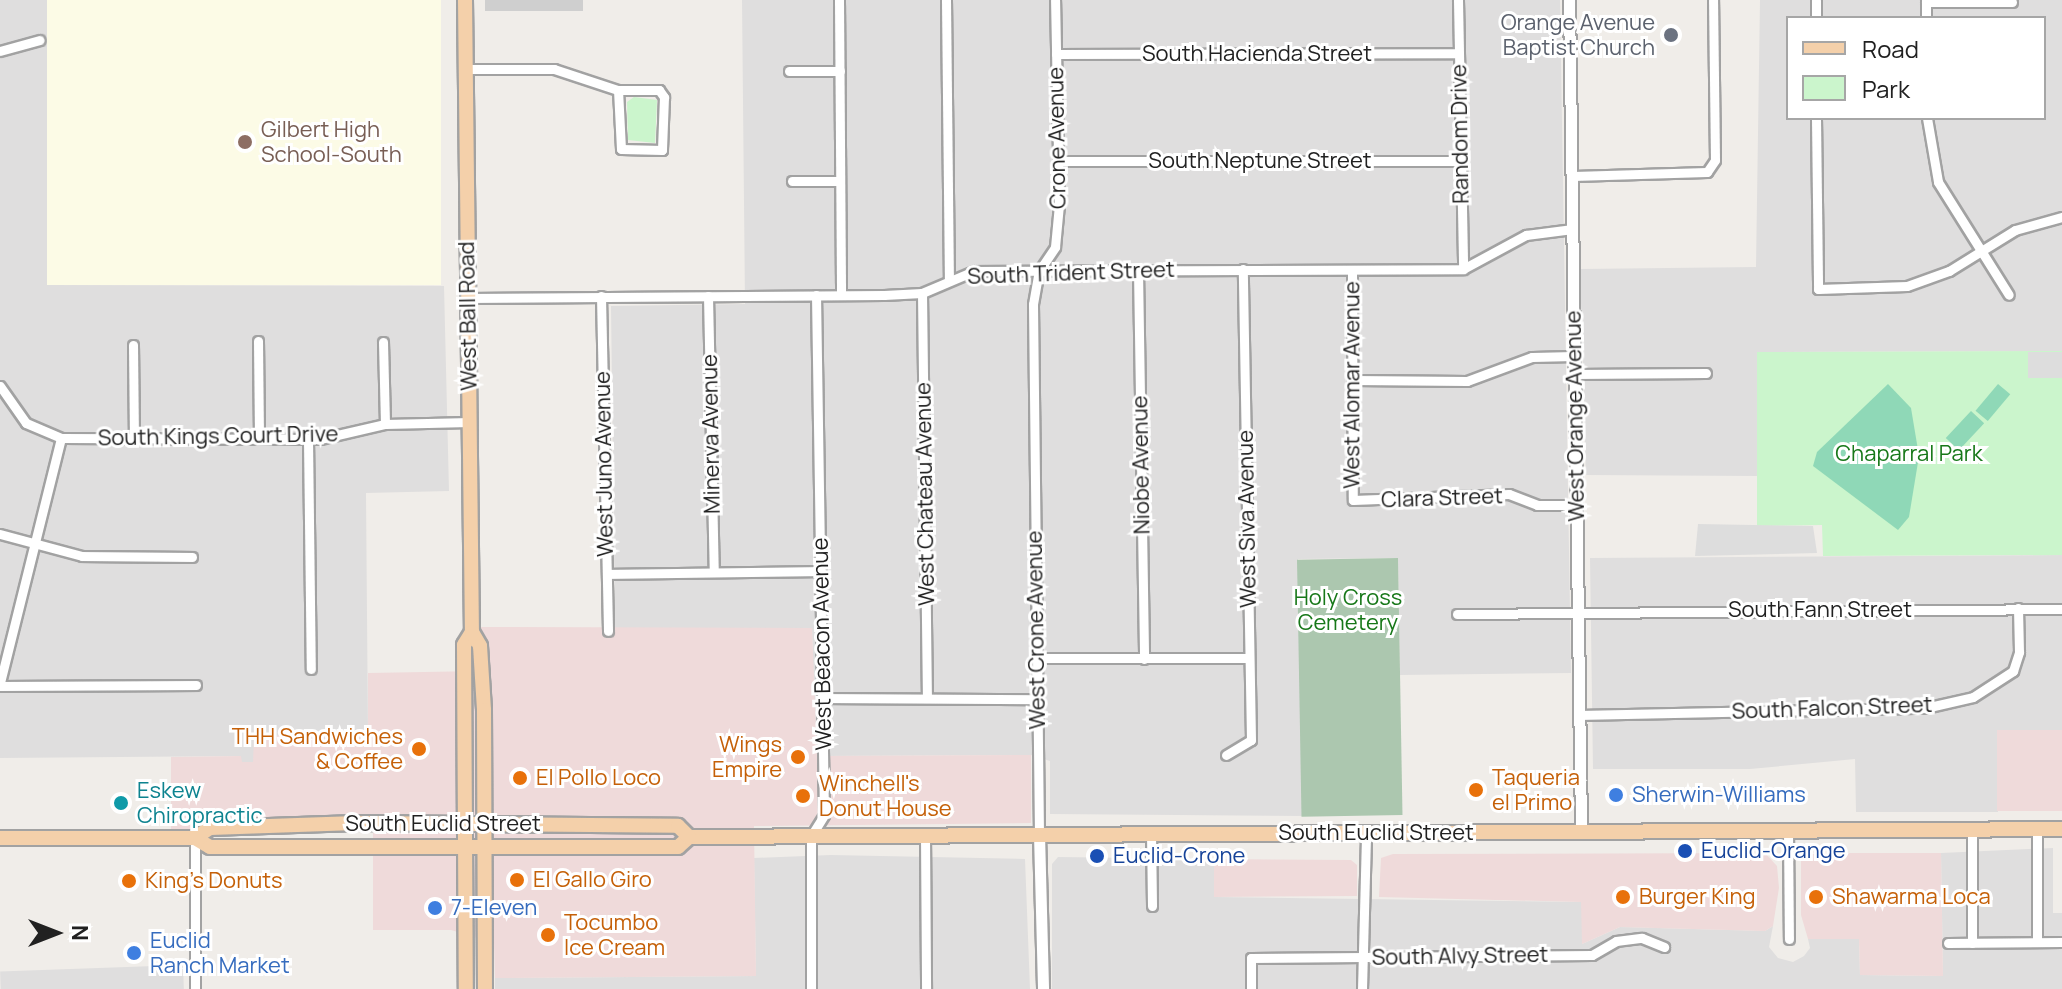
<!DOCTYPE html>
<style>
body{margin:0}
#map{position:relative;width:2062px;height:989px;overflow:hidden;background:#f0ede9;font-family:Manrope,sans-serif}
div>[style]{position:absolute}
.residential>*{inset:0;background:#dfdede;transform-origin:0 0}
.commercial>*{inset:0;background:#efdada;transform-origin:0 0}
.education>*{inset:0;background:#fcfbe6;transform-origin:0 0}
.religious>*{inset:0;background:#cfcfcf;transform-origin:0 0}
.cemetery>*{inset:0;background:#acc7af;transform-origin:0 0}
.park>*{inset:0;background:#cbf5cc}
.pitch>*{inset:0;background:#8fd8b7;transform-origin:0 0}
.parking>*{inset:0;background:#ddd;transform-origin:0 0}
.roads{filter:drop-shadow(2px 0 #a2a2a2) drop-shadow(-2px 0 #a2a2a2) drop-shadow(0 2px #a2a2a2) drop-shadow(0 -2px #a2a2a2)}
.minor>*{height:9px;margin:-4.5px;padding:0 4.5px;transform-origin:4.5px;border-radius:4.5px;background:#fff}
.tertiary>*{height:11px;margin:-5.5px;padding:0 5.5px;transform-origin:5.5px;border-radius:5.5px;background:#fff}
.primary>*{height:14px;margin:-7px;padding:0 7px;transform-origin:7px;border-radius:7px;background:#f4d0aa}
.dots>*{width:22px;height:22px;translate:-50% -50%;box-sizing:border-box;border:4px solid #fff;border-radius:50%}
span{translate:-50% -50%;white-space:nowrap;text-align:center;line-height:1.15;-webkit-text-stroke:6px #fff;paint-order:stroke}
.worship-label{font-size:22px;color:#5b616d}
.right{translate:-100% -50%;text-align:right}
.street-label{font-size:22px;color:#212121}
.education-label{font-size:22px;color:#785e54}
.left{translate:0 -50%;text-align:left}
.park-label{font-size:22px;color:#177819}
.food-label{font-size:22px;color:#c56008}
.culture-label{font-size:22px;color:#0d838f}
.shop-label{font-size:22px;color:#366cbe}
.transit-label{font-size:22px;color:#164399}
.legend{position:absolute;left:1786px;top:16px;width:260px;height:104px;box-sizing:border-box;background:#fff;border:2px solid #a6a6a6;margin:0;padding:10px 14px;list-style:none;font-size:24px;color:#212121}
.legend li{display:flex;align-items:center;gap:16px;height:40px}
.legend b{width:40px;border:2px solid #a6a6a6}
.north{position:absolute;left:16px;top:893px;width:80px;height:80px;-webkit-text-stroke:6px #fff;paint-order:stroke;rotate:90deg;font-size:22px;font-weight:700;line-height:32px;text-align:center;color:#212121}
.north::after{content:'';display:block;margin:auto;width:28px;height:36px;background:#212121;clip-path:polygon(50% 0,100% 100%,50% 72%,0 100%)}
</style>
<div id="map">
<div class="residential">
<div style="clip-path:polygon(0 0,47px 0,49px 285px,444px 286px,449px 491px,366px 493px,368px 735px,254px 736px,254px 762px,241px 762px,241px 756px,0 758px)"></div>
<div style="clip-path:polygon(742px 0,1560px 0,1571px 673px,1400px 675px,1398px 558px,1298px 559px,1305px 816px,1050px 814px,1050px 761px,1031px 755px,816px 756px,812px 628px,615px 628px,611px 306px,745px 304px)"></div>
<div style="clip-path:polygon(evenodd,1760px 0,2062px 0,2062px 351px,1757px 352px,1757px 476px,1586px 475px,1580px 269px,1756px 267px,1760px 0,1788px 18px,2044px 18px,2044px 118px,1788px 118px,1788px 18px)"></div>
<div style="clip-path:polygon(2062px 555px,2062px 730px,1997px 731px,1998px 812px,1856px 812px,1855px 759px,1750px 769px,1593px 769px,1590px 558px)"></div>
<div style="clip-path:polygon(2053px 848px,2053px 913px,2062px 913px,2062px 989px,1052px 989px,1052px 864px,1058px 857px,1214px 859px,1215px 897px,1582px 902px,1582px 944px,1620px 927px,1765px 931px,1773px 926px,1769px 947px,1778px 958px,1793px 962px,1804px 956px,1810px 948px,1808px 939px,1859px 939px,1860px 975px,1943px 976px,1941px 853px)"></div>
<div style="clip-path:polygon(831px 855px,1025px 859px,1030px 989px,495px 989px,495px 978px,756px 976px,754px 858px)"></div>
<div style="left:183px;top:965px;width:24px;height:183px;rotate:88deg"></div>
</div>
<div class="commercial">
<div style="clip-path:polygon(480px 627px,812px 628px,817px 756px,1031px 755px,1031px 823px,754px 826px,756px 976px,495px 978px,494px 943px,451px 930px,373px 930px,373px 829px,171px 831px,171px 757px,241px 756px,242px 762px,253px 762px,254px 736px,368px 735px,368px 673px,480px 671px)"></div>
<div style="left:2062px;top:730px;width:81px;height:65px;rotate:90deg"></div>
<div style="clip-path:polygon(1765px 853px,1777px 866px,1779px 888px,1773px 926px,1765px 931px,1620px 927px,1582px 944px,1581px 902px,1379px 897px,1381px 858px,1393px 854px)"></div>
<div style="clip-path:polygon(1801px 853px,1941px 853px,1943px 976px,1860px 975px,1859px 939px,1808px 939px,1801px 915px)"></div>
<div style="clip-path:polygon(1214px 859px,1351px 860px,1357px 865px,1357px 896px,1214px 897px)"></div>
</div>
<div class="education">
<div style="left:47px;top:0;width:394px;height:285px"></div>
</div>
<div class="religious">
<div style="left:485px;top:0;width:98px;height:11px"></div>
</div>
<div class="cemetery">
<div style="left:1398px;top:558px;width:257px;height:101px;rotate:89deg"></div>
</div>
<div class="park">
<div style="clip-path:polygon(634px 97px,657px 100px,655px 143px,628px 140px,627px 102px)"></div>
<div style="clip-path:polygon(2062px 351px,2062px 555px,1823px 556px,1822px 525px,1757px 526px,1757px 352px)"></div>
</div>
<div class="pitch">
<div style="clip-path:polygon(1888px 384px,1911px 408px,1919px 456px,1909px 517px,1898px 530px,1813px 466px,1817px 452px)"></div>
<div style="left:1998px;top:384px;width:16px;height:35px;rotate:40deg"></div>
<div style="left:1971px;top:411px;width:18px;height:37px;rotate:43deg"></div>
</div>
<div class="parking">
<div style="left:2028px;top:352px;width:34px;height:26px"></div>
<div style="clip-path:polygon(1698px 524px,1813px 526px,1817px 553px,1695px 556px)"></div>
</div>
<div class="roads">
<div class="minor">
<div style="left:839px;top:0;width:295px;rotate:89.6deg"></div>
<div style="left:946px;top:0;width:278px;rotate:89.4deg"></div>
<div style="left:1458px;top:0;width:269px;rotate:88.9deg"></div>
<div style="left:1816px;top:0;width:18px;rotate:90deg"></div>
<div style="left:1926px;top:0;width:18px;rotate:90deg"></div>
<div style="left:1926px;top:2px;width:86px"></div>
<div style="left:0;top:51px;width:41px;rotate:-15.4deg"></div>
<div style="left:1056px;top:54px;width:402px;rotate:-0.1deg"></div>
<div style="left:466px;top:69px;width:88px"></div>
<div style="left:554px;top:69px;width:67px;rotate:18.2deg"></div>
<div style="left:618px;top:90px;width:41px"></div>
<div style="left:659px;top:90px;width:9px;rotate:54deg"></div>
<div style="left:664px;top:97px;width:53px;rotate:92.2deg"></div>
<div style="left:662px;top:150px;width:41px;rotate:-178.6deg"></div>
<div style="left:621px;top:149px;width:59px;rotate:-92.9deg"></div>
<div style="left:789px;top:71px;width:51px"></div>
<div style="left:1816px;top:118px;width:171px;rotate:89.3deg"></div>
<div style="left:1818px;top:289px;width:89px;rotate:-1.9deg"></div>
<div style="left:1907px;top:286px;width:45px;rotate:-19.7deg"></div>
<div style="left:1949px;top:271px;width:78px;rotate:-31.8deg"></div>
<div style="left:2015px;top:230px;width:49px;rotate:-15.5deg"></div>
<div style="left:1927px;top:118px;width:65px;rotate:80.2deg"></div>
<div style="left:1938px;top:182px;width:133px;rotate:57.9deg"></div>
<div style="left:1059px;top:161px;width:401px"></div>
<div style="left:1573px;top:176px;width:134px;rotate:-1.7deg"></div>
<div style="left:1707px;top:172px;width:14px;rotate:-56deg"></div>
<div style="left:1715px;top:160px;width:160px;rotate:-90.7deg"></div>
<div style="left:792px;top:181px;width:48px"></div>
<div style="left:1138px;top:270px;width:389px;rotate:89.1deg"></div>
<div style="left:1352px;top:270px;width:230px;rotate:89.8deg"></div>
<div style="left:1353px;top:500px;width:156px;rotate:-2.2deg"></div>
<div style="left:1509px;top:494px;width:30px;rotate:21deg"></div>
<div style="left:1537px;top:505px;width:39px"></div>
<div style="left:922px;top:293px;width:403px;rotate:89.3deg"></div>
<div style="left:601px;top:296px;width:335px;rotate:88.8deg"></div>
<div style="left:708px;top:296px;width:276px;rotate:88.8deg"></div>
<div style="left:468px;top:298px;width:416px;rotate:-0.4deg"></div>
<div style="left:884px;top:295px;width:38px;rotate:-3deg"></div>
<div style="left:922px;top:293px;width:56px;rotate:-22.9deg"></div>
<div style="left:974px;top:271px;width:489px;rotate:-0.2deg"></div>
<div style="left:1463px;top:269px;width:72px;rotate:-28.4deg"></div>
<div style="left:1526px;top:235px;width:47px;rotate:-7.3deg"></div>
<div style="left:258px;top:341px;width:98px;rotate:89.4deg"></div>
<div style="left:383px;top:342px;width:82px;rotate:88.6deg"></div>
<div style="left:133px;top:345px;width:94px;rotate:89.4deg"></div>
<div style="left:1575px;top:374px;width:131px;rotate:-0.4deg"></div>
<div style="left:1353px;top:380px;width:114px;rotate:0.5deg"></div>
<div style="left:1467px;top:381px;width:69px;rotate:-20.3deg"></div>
<div style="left:1532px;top:357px;width:42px;rotate:-1.4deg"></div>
<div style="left:0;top:386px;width:45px;rotate:54.9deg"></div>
<div style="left:26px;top:423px;width:38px;rotate:23deg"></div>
<div style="left:61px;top:438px;width:252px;rotate:104deg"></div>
<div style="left:61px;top:438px;width:259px;rotate:0.2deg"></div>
<div style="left:320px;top:439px;width:67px;rotate:-13deg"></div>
<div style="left:385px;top:424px;width:85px;rotate:-1.3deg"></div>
<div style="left:308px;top:439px;width:230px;rotate:89.3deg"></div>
<div style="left:0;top:534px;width:85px;rotate:15deg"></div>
<div style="left:82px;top:556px;width:110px;rotate:0.5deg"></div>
<div style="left:607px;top:574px;width:214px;rotate:-0.8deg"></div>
<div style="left:1457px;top:614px;width:605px;rotate:-0.47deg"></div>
<div style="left:1036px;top:658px;width:213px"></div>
<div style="left:0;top:686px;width:196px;rotate:-0.3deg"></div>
<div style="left:822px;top:698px;width:215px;rotate:0.3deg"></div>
<div style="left:1578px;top:715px;width:347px;rotate:-1.2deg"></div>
<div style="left:1925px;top:708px;width:49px;rotate:-12.9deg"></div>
<div style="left:1973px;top:697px;width:48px;rotate:-33deg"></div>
<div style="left:2013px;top:671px;width:20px;rotate:-72deg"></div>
<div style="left:2019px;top:652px;width:44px;rotate:-91.3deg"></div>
<div style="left:1226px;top:755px;width:29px;rotate:-31deg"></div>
<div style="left:1251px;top:740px;width:471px;rotate:-91deg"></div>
<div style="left:2037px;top:830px;width:112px;rotate:90deg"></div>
<div style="left:1972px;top:831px;width:112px;rotate:90deg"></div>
<div style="left:1788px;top:832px;width:107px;rotate:89.5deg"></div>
<div style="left:1151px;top:833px;width:73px;rotate:89.2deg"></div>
<div style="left:1039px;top:834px;width:530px;rotate:-90.65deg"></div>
<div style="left:1033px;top:304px;width:34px;rotate:-80deg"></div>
<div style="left:1039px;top:271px;width:29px;rotate:-56deg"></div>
<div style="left:1055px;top:247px;width:42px;rotate:-84.6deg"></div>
<div style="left:1059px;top:205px;width:205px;rotate:-91.1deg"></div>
<div style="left:925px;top:835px;width:154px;rotate:89.6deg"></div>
<div style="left:195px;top:838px;width:151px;rotate:90deg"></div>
<div style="left:1948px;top:943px;width:114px;rotate:-0.5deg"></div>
<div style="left:811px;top:989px;width:153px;rotate:-90deg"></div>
<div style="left:811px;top:836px;width:25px;rotate:-58deg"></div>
<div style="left:824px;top:815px;width:520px;rotate:-90.88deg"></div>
<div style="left:1251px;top:989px;width:31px;rotate:-90deg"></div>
<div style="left:1251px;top:958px;width:341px;rotate:-0.5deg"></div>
<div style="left:1592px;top:955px;width:28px;rotate:-30deg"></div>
<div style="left:1616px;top:941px;width:26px;rotate:-7deg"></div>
<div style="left:1642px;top:938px;width:24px;rotate:22deg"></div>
<div style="left:1362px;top:989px;width:157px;rotate:-88.5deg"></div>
</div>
<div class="tertiary">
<div style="left:1569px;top:0;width:832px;rotate:89.17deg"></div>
<div style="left:1039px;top:834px;width:155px;rotate:88.5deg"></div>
</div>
<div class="primary">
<div style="left:465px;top:0;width:632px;rotate:89.37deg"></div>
<div style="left:472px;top:632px;width:15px;rotate:122deg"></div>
<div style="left:464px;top:645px;width:344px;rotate:89.7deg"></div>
<div style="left:472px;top:632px;width:16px;rotate:60deg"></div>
<div style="left:480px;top:646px;width:64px;rotate:86.4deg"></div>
<div style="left:484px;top:710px;width:279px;rotate:89.8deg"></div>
<div style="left:0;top:838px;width:195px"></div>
<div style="left:195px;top:838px;width:17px;rotate:31deg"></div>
<div style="left:210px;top:847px;width:468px"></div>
<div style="left:678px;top:847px;width:15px;rotate:-42deg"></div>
<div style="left:689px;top:837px;width:1373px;rotate:-0.33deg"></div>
<div style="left:195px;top:838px;width:18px;rotate:-34deg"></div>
<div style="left:210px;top:828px;width:146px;rotate:-2deg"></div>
<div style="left:356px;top:823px;width:322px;rotate:0.5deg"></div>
<div style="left:678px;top:826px;width:16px;rotate:45deg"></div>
</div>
</div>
<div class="dots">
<div style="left:1671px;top:35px;background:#6b7280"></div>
<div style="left:245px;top:142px;background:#8d6e63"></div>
<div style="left:419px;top:749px;background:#e8710a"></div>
<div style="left:798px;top:757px;background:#e8710a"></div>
<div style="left:520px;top:778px;background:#e8710a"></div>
<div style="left:1476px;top:790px;background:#e8710a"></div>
<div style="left:1616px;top:795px;background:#3f7fe0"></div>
<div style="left:803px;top:796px;background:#e8710a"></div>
<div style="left:121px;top:803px;background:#0f9aa8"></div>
<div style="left:1685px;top:851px;background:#1a4fb4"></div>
<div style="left:1097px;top:856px;background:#1a4fb4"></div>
<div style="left:517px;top:880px;background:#e8710a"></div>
<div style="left:129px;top:881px;background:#e8710a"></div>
<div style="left:1623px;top:897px;background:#e8710a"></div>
<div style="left:1816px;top:897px;background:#e8710a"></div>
<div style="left:435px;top:908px;background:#3f7fe0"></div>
<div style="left:548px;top:935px;background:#e8710a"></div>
<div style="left:134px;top:953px;background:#3f7fe0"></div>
</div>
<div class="worship-label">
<span class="right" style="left:1655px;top:35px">Orange Avenue<br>Baptist Church</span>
</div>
<div class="street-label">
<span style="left:1257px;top:54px">South Hacienda Street</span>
<span style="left:1460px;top:134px;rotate:-91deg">Random Drive</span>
<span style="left:1057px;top:138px;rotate:-91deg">Crone Avenue</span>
<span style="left:1260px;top:161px">South Neptune Street</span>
<span style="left:1071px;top:273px;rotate:-2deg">South Trident Street</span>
<span style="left:468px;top:316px;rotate:-91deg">West Ball Road</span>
<span style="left:1352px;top:385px;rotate:-90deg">West Alomar Avenue</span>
<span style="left:1575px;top:416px;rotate:-91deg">West Orange Avenue</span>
<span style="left:711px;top:434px;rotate:-91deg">Minerva Avenue</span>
<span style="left:218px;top:436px;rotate:-1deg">South Kings Court Drive</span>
<span style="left:604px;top:464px;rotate:-91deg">West Juno Avenue</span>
<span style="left:1141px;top:465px;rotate:-91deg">Niobe Avenue</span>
<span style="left:925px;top:494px;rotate:-91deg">West Chateau Avenue</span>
<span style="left:1442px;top:498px;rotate:-2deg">Clara Street</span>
<span style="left:1247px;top:519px;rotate:-91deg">West Siva Avenue</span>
<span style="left:1820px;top:610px">South Fann Street</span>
<span style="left:1036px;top:630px;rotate:-91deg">West Crone Avenue</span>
<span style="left:822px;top:644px;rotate:-91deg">West Beacon Avenue</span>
<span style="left:1832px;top:708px;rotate:-2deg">South Falcon Street</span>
<span style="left:443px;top:824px">South Euclid Street</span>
<span style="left:1376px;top:833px">South Euclid Street</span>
<span style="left:1460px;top:956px;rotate:-1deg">South Alvy Street</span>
</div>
<div class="education-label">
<span class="left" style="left:261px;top:142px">Gilbert High<br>School-South</span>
</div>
<div class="park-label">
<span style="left:1909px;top:454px">Chaparral Park</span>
<span style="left:1348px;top:610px">Holy Cross<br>Cemetery</span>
</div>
<div class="food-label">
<span class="right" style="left:403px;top:749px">THH Sandwiches<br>&amp; Coffee</span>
<span class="right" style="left:782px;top:757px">Wings<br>Empire</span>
<span class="left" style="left:1492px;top:790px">Taqueria<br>el Primo</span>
<span class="left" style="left:536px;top:778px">El Pollo Loco</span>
<span class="left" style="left:819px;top:796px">Winchell's<br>Donut House</span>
<span class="left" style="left:533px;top:880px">El Gallo Giro</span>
<span class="left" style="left:145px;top:881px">King's Donuts</span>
<span class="left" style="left:1639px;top:897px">Burger King</span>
<span class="left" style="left:1832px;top:897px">Shawarma Loca</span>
<span class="left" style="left:564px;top:935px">Tocumbo<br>Ice Cream</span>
</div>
<div class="culture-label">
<span class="left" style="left:137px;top:803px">Eskew<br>Chiropractic</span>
</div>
<div class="shop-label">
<span class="left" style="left:1632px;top:795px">Sherwin-Williams</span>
<span class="left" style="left:451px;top:908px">7-Eleven</span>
<span class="left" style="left:150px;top:953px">Euclid<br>Ranch Market</span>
</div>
<div class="transit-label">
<span class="left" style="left:1701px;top:851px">Euclid-Orange</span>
<span class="left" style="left:1113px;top:856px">Euclid-Crone</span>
</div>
<ul class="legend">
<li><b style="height:10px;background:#f4d0aa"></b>Road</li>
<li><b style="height:22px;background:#cbf5cc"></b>Park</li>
</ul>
<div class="north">N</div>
</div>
